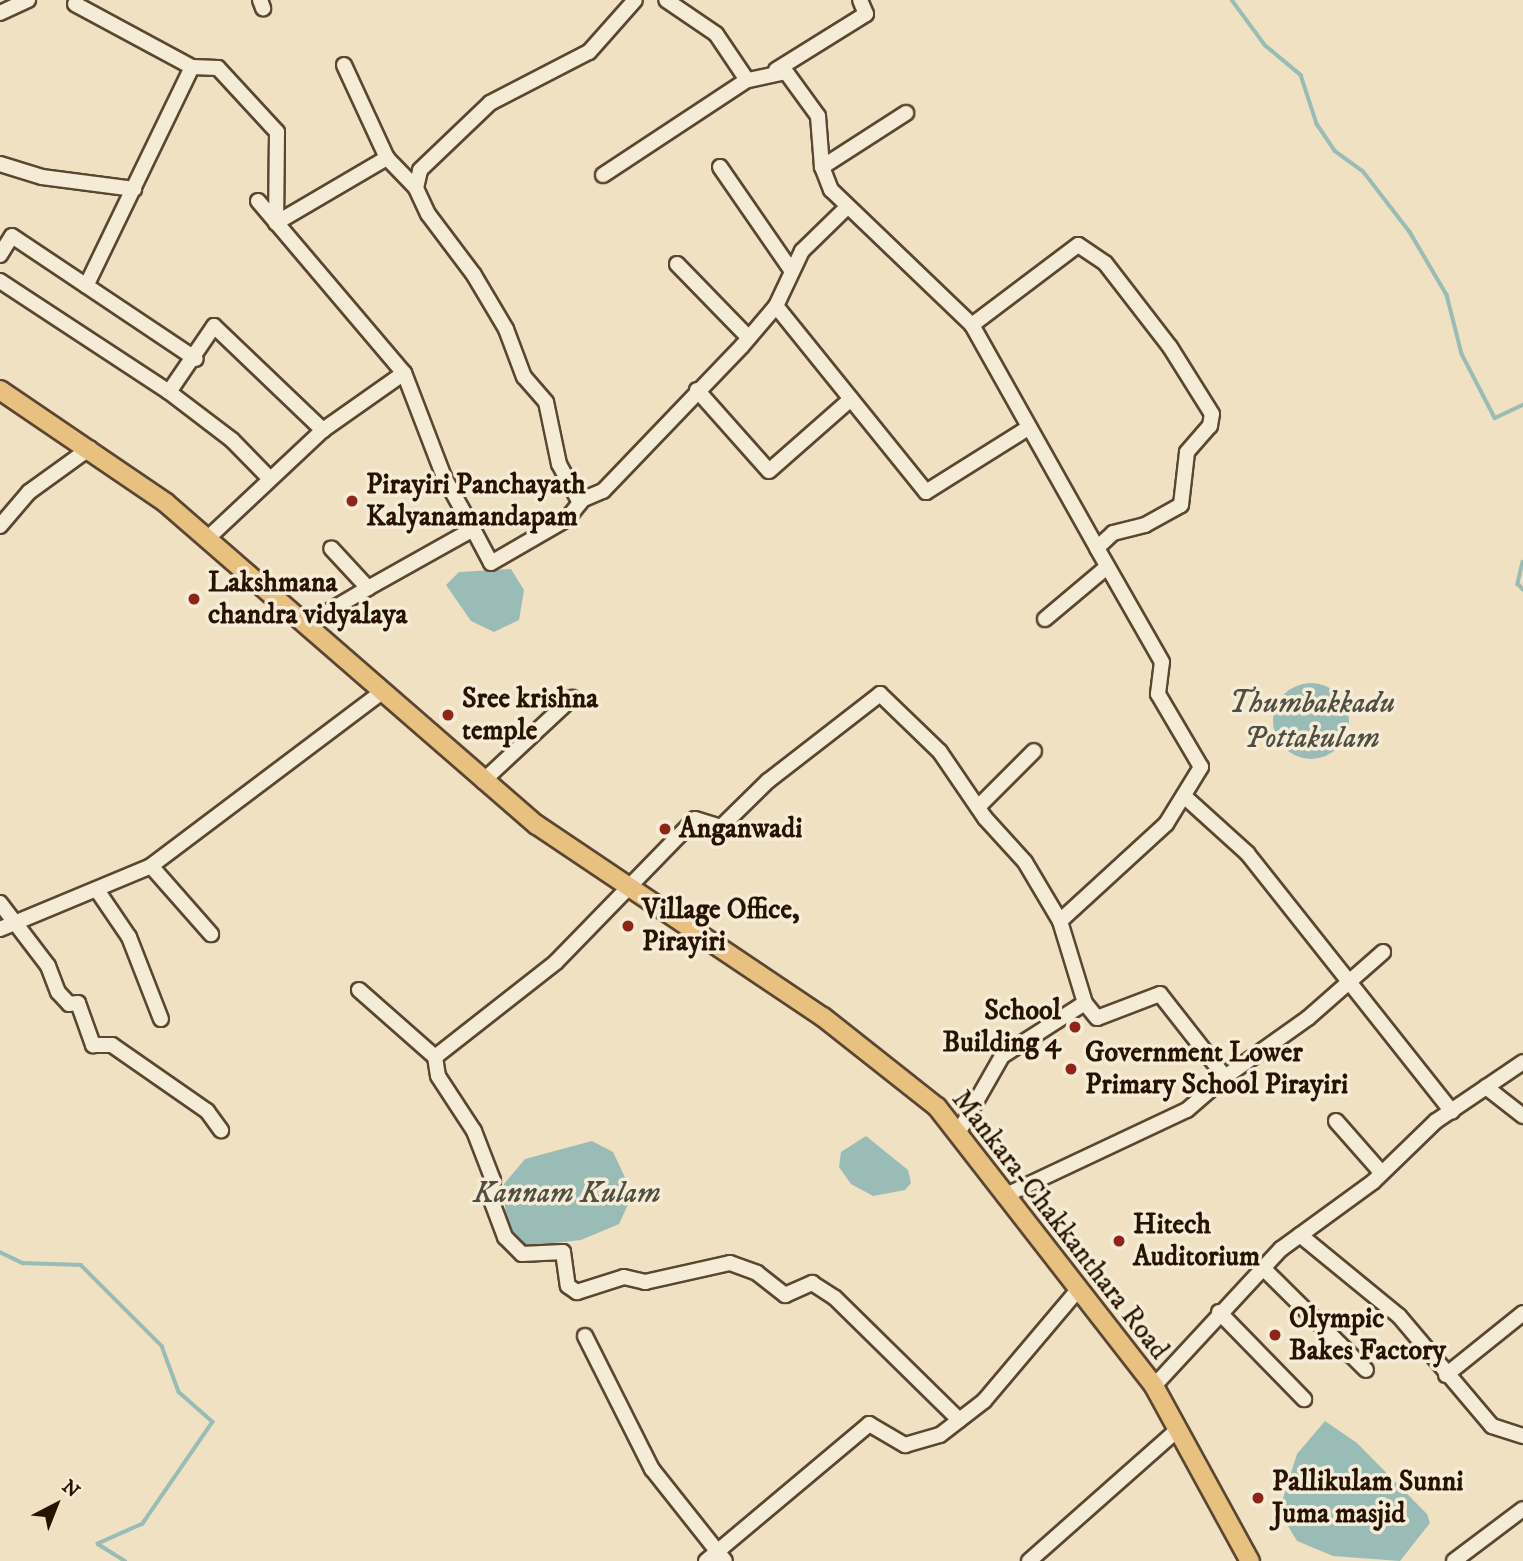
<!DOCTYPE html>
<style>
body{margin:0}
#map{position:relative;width:1523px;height:1561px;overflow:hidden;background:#efe1c1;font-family:"IM FELL DW Pica",serif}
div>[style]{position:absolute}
.water>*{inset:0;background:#9abcb7}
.round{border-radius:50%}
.stream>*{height:3.5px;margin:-1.75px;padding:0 1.75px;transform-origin:1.75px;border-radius:1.75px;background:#9abcb7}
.roads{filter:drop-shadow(2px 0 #5a4631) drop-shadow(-2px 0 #5a4631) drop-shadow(0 2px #5a4631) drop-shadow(0 -2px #5a4631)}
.minor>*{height:14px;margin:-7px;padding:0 7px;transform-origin:7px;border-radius:7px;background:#f5ecd7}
.major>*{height:18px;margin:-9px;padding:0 9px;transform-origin:9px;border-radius:9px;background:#e8c080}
.dots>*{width:19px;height:19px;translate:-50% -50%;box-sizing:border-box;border:4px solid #f5ecd7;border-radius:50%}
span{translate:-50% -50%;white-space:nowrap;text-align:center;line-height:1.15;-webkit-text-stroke:7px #f5ecd7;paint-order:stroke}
.poi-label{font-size:28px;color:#281301;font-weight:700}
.left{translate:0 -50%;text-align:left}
.right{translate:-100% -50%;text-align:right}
.street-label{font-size:28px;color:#281301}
.water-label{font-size:30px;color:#504e41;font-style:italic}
.north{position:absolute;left:21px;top:1470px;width:70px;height:70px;-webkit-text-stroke:5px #f5ecd7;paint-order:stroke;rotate:42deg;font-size:19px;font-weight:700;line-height:28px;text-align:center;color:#281301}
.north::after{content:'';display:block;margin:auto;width:24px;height:32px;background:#281301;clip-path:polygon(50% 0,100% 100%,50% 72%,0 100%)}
</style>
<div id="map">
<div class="water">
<div style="clip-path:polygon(511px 569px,524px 590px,519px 620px,494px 632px,471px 621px,446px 585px,459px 572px)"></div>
<div class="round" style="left:1273px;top:683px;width:76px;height:76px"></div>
<div style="clip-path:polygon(866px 1136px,908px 1170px,911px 1183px,905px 1190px,873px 1196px,851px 1184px,839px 1167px,841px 1152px)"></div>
<div style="clip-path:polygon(592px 1141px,613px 1152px,633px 1194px,619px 1224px,581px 1240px,527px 1246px,506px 1223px,504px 1184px,525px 1159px)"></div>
<div style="clip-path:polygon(1325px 1421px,1357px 1443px,1427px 1514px,1430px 1523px,1400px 1561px,1333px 1556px,1297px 1541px,1279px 1511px,1297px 1454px)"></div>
</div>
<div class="stream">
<div style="left:1232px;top:0;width:56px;rotate:53.7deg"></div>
<div style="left:1265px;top:45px;width:47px;rotate:39.8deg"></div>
<div style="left:1301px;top:75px;width:52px;rotate:71.9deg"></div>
<div style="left:1317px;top:124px;width:32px;rotate:56deg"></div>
<div style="left:1335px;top:151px;width:34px;rotate:36deg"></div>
<div style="left:1363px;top:171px;width:77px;rotate:52.4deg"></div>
<div style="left:1410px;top:232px;width:73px;rotate:59.6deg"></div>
<div style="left:1447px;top:295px;width:61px;rotate:75.7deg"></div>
<div style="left:1462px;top:354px;width:72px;rotate:62.7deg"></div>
<div style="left:1495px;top:418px;width:31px;rotate:-25deg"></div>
<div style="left:1523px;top:562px;width:23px;rotate:103deg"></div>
<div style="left:1518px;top:584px;width:7px;rotate:45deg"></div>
<div style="left:0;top:1252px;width:25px;rotate:26deg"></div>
<div style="left:23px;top:1263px;width:58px;rotate:2deg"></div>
<div style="left:81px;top:1265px;width:115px;rotate:45deg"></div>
<div style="left:162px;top:1346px;width:49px;rotate:69.7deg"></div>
<div style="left:179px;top:1392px;width:45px;rotate:41.4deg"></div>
<div style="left:213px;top:1422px;width:124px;rotate:124.5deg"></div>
<div style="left:143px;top:1524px;width:49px;rotate:156deg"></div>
<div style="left:98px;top:1544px;width:32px;rotate:32deg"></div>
</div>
<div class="roads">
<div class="minor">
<div style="left:260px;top:0;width:9px;rotate:69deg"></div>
<div style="left:75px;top:4px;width:133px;rotate:28.3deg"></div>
<div style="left:192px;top:67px;width:243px;rotate:115.8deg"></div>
<div style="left:0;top:13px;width:31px;rotate:-25deg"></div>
<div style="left:344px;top:65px;width:102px;rotate:65.2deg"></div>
<div style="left:387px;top:158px;width:42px;rotate:46deg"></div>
<div style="left:192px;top:67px;width:26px;rotate:2deg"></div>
<div style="left:218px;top:68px;width:87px;rotate:47.3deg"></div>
<div style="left:277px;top:132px;width:91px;rotate:90.6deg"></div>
<div style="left:276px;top:223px;width:129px;rotate:-30.4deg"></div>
<div style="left:776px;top:70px;width:106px;rotate:-31.9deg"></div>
<div style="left:866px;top:14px;width:15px;rotate:-113deg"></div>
<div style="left:0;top:164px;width:44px;rotate:17.2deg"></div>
<div style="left:42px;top:177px;width:93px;rotate:7.4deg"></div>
<div style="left:720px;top:167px;width:125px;rotate:55.4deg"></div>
<div style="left:822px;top:167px;width:100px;rotate:-32.7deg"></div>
<div style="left:603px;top:175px;width:173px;rotate:-33.4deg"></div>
<div style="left:258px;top:201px;width:226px;rotate:49.7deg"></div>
<div style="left:404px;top:373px;width:99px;rotate:144.9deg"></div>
<div style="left:0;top:255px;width:22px;rotate:-58deg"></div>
<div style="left:12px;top:236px;width:221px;rotate:33.8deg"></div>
<div style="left:677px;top:264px;width:103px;rotate:45.8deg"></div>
<div style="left:0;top:281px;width:202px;rotate:33.3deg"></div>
<div style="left:169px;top:392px;width:79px;rotate:37.3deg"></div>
<div style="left:232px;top:440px;width:54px;rotate:45.7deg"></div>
<div style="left:776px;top:306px;width:239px;rotate:51.1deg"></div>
<div style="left:926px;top:492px;width:120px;rotate:-32.1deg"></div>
<div style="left:972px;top:325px;width:256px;rotate:60.7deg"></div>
<div style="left:697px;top:390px;width:108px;rotate:48.4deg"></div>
<div style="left:769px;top:471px;width:109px;rotate:-41.3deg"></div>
<div style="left:169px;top:392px;width:80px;rotate:-55.7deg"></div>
<div style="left:214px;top:326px;width:151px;rotate:43.7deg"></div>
<div style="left:323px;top:430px;width:158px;rotate:136.8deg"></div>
<div style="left:579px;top:501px;width:26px;rotate:-23deg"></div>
<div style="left:603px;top:491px;width:201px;rotate:-46.2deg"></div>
<div style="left:742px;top:346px;width:52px;rotate:-49.6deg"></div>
<div style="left:776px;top:306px;width:61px;rotate:-64.7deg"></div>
<div style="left:802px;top:251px;width:62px;rotate:-44.3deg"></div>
<div style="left:0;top:526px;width:45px;rotate:-49.5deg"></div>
<div style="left:29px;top:492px;width:75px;rotate:-35.8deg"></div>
<div style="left:473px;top:529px;width:38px;rotate:62deg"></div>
<div style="left:491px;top:563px;width:88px;rotate:-30.1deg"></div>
<div style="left:567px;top:519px;width:21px;rotate:-51deg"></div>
<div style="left:580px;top:503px;width:44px;rotate:-118.3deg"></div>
<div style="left:559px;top:464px;width:63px;rotate:-101.8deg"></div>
<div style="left:546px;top:402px;width:33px;rotate:-131deg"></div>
<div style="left:524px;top:377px;width:51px;rotate:-110.6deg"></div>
<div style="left:506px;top:329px;width:63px;rotate:-120.7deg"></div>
<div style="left:474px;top:275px;width:76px;rotate:-127deg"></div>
<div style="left:428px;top:214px;width:29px;rotate:-115deg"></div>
<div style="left:416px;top:188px;width:18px;rotate:-77deg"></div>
<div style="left:420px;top:170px;width:97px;rotate:-43.7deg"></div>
<div style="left:490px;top:103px;width:111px;rotate:-27.3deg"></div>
<div style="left:589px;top:52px;width:69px;rotate:-48.5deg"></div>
<div style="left:368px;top:588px;width:120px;rotate:-29.3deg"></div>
<div style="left:473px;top:529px;width:60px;rotate:-119.1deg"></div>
<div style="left:444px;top:477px;width:111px;rotate:-111deg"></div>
<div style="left:1045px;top:619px;width:81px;rotate:-40deg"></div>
<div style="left:307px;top:624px;width:71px;rotate:-30.5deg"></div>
<div style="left:368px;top:588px;width:54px;rotate:-132.8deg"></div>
<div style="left:483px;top:781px;width:122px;rotate:-43deg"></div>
<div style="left:1185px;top:797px;width:84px;rotate:42.1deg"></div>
<div style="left:1247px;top:853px;width:330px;rotate:51.6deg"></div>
<div style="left:978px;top:807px;width:79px;rotate:-45deg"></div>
<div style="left:151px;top:866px;width:91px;rotate:48.6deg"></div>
<div style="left:97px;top:890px;width:57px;rotate:55.8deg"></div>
<div style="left:129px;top:937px;width:88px;rotate:68.7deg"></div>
<div style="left:0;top:903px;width:79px;rotate:52.7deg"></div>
<div style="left:48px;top:966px;width:28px;rotate:69deg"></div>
<div style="left:58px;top:992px;width:16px;rotate:47deg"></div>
<div style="left:69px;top:1004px;width:9px;rotate:-6deg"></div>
<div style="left:78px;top:1003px;width:45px;rotate:70.3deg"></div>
<div style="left:93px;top:1045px;width:19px"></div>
<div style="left:112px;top:1045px;width:116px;rotate:34.8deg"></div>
<div style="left:207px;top:1111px;width:24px;rotate:54deg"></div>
<div style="left:0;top:929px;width:164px;rotate:-22.6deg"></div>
<div style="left:151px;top:866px;width:289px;rotate:-37deg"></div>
<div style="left:359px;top:990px;width:101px;rotate:41.4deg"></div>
<div style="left:435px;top:1057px;width:154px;rotate:-38.1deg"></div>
<div style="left:556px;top:962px;width:199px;rotate:-45.8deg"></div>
<div style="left:695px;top:819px;width:27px;rotate:17deg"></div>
<div style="left:721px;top:827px;width:66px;rotate:-44.4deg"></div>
<div style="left:768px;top:781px;width:142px;rotate:-37.8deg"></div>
<div style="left:880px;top:694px;width:83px;rotate:44deg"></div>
<div style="left:940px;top:752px;width:80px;rotate:55.7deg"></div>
<div style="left:985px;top:818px;width:59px;rotate:47.7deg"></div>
<div style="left:1025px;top:862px;width:69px;rotate:59.3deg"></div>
<div style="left:1060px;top:921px;width:144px;rotate:-42.5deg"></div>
<div style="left:1166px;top:824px;width:67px;rotate:-58.4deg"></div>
<div style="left:1201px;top:767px;width:85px;rotate:-120.5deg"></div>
<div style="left:1158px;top:694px;width:32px;rotate:-83deg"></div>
<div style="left:1162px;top:662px;width:131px;rotate:-119.7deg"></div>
<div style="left:1097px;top:548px;width:22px;rotate:-43deg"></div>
<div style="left:1113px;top:533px;width:33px;rotate:-14deg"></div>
<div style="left:1145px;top:525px;width:41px;rotate:-29.1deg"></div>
<div style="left:1181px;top:505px;width:53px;rotate:-83.5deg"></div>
<div style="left:1187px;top:452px;width:35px;rotate:-49deg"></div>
<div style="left:1210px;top:426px;width:12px;rotate:-81deg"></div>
<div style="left:1212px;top:414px;width:79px;rotate:-122.1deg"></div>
<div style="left:1170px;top:347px;width:106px;rotate:-127.7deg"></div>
<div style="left:1105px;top:263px;width:32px;rotate:-146deg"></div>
<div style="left:1078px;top:245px;width:133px;rotate:143deg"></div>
<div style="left:972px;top:325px;width:195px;rotate:-136.2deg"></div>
<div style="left:831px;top:190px;width:25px;rotate:-111deg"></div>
<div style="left:822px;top:167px;width:51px;rotate:-94.5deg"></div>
<div style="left:818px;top:116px;width:54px;rotate:-126deg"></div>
<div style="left:786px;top:72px;width:40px;rotate:168deg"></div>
<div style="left:747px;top:80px;width:55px;rotate:-124deg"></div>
<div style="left:716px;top:34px;width:60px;rotate:-145.8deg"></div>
<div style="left:435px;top:1057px;width:19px;rotate:81deg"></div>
<div style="left:438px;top:1076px;width:66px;rotate:56.8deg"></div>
<div style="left:474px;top:1131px;width:53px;rotate:68.8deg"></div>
<div style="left:493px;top:1180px;width:17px;rotate:100deg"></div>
<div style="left:490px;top:1197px;width:43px;rotate:69.4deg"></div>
<div style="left:505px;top:1237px;width:24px;rotate:45deg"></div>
<div style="left:522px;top:1254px;width:41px;rotate:-2.8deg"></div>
<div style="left:563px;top:1252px;width:34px;rotate:82deg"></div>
<div style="left:568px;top:1286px;width:11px;rotate:34deg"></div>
<div style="left:577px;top:1292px;width:49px;rotate:-17.7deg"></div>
<div style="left:624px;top:1277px;width:22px;rotate:13deg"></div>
<div style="left:645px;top:1282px;width:87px;rotate:-12.6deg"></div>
<div style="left:730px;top:1263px;width:29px;rotate:20deg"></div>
<div style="left:757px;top:1273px;width:36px;rotate:38deg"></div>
<div style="left:785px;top:1295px;width:30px;rotate:-24deg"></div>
<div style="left:812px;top:1283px;width:27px;rotate:33deg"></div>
<div style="left:835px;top:1298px;width:174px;rotate:44.5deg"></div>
<div style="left:1225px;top:1077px;width:102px;rotate:-35.4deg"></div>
<div style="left:1308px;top:1018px;width:100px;rotate:-41.3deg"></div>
<div style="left:1486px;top:1087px;width:47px;rotate:38.1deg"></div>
<div style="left:1336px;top:1121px;width:68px;rotate:48.6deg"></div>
<div style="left:957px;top:1135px;width:91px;rotate:-60.3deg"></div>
<div style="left:1002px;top:1056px;width:98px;rotate:-32.6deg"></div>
<div style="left:1085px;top:1003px;width:86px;rotate:-107deg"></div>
<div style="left:1004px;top:1196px;width:202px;rotate:-25.2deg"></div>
<div style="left:1187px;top:1110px;width:50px;rotate:-41deg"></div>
<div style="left:1225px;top:1077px;width:105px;rotate:-128.1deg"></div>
<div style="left:1160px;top:994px;width:67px;rotate:159.1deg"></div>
<div style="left:1097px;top:1018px;width:19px;rotate:-129deg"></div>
<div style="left:1300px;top:1235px;width:128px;rotate:39.3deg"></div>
<div style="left:1399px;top:1316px;width:144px;rotate:49.8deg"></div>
<div style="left:1492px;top:1426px;width:33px;rotate:18deg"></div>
<div style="left:1265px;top:1270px;width:142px;rotate:44.7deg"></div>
<div style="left:1219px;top:1312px;width:122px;rotate:45.7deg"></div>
<div style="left:585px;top:1336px;width:149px;rotate:63.3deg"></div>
<div style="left:652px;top:1469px;width:117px;rotate:51.6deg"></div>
<div style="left:1446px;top:1375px;width:99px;rotate:-38.8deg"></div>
<div style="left:1154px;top:1386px;width:187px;rotate:-47.2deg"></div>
<div style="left:1281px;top:1249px;width:114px;rotate:-36.1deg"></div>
<div style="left:1373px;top:1182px;width:88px;rotate:-44.1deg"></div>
<div style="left:1436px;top:1121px;width:105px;rotate:-34.1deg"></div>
<div style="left:706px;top:1561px;width:213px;rotate:-40deg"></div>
<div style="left:869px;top:1424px;width:42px;rotate:30.3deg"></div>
<div style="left:905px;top:1445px;width:36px;rotate:-16deg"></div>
<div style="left:940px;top:1435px;width:56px;rotate:-37.7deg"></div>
<div style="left:984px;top:1401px;width:144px;rotate:-49.8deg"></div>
<div style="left:1029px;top:1561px;width:198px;rotate:-41.5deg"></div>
<div style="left:1454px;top:1561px;width:86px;rotate:-37deg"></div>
</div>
<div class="major">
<div style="left:0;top:390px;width:201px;rotate:34.2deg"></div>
<div style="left:166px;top:503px;width:491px;rotate:41deg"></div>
<div style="left:537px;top:825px;width:344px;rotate:33.9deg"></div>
<div style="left:823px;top:1017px;width:145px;rotate:38.3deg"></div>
<div style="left:937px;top:1107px;width:353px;rotate:52.1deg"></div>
<div style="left:1154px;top:1386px;width:200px;rotate:61.3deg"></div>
</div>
</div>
<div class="dots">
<div style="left:352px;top:501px;background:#8f2418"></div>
<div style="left:194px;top:599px;background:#8f2418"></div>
<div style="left:448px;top:715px;background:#8f2418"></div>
<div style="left:665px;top:829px;background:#8f2418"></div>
<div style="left:628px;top:926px;background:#8f2418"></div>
<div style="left:1075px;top:1027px;background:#8f2418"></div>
<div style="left:1071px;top:1069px;background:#8f2418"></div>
<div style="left:1119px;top:1241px;background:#8f2418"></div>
<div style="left:1275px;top:1335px;background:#8f2418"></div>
<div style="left:1258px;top:1498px;background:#8f2418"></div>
</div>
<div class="poi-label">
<span class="left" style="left:366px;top:501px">Pirayiri Panchayath<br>Kalyanamandapam</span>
<span class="left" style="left:208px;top:599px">Lakshmana<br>chandra vidyalaya</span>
<span class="left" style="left:462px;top:715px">Sree krishna<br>temple</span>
<span class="left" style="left:679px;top:829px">Anganwadi</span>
<span class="left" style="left:642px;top:926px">Village Office,<br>Pirayiri</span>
<span class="right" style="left:1061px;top:1027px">School<br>Building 4</span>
<span class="left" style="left:1085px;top:1069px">Government Lower<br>Primary School Pirayiri</span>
<span class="left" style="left:1133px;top:1241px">Hitech<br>Auditorium</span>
<span class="left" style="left:1289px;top:1335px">Olympic<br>Bakes Factory</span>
<span class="left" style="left:1272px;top:1498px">Pallikulam Sunni<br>Juma masjid</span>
</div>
<div class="street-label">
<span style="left:1060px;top:1225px;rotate:52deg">Mankara-Chakkanthara Road</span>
</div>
<div class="water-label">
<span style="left:1312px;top:721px">Thumbakkadu<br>Pottakulam</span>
<span style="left:567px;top:1194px">Kannam Kulam</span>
</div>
<div class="north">N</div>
</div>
